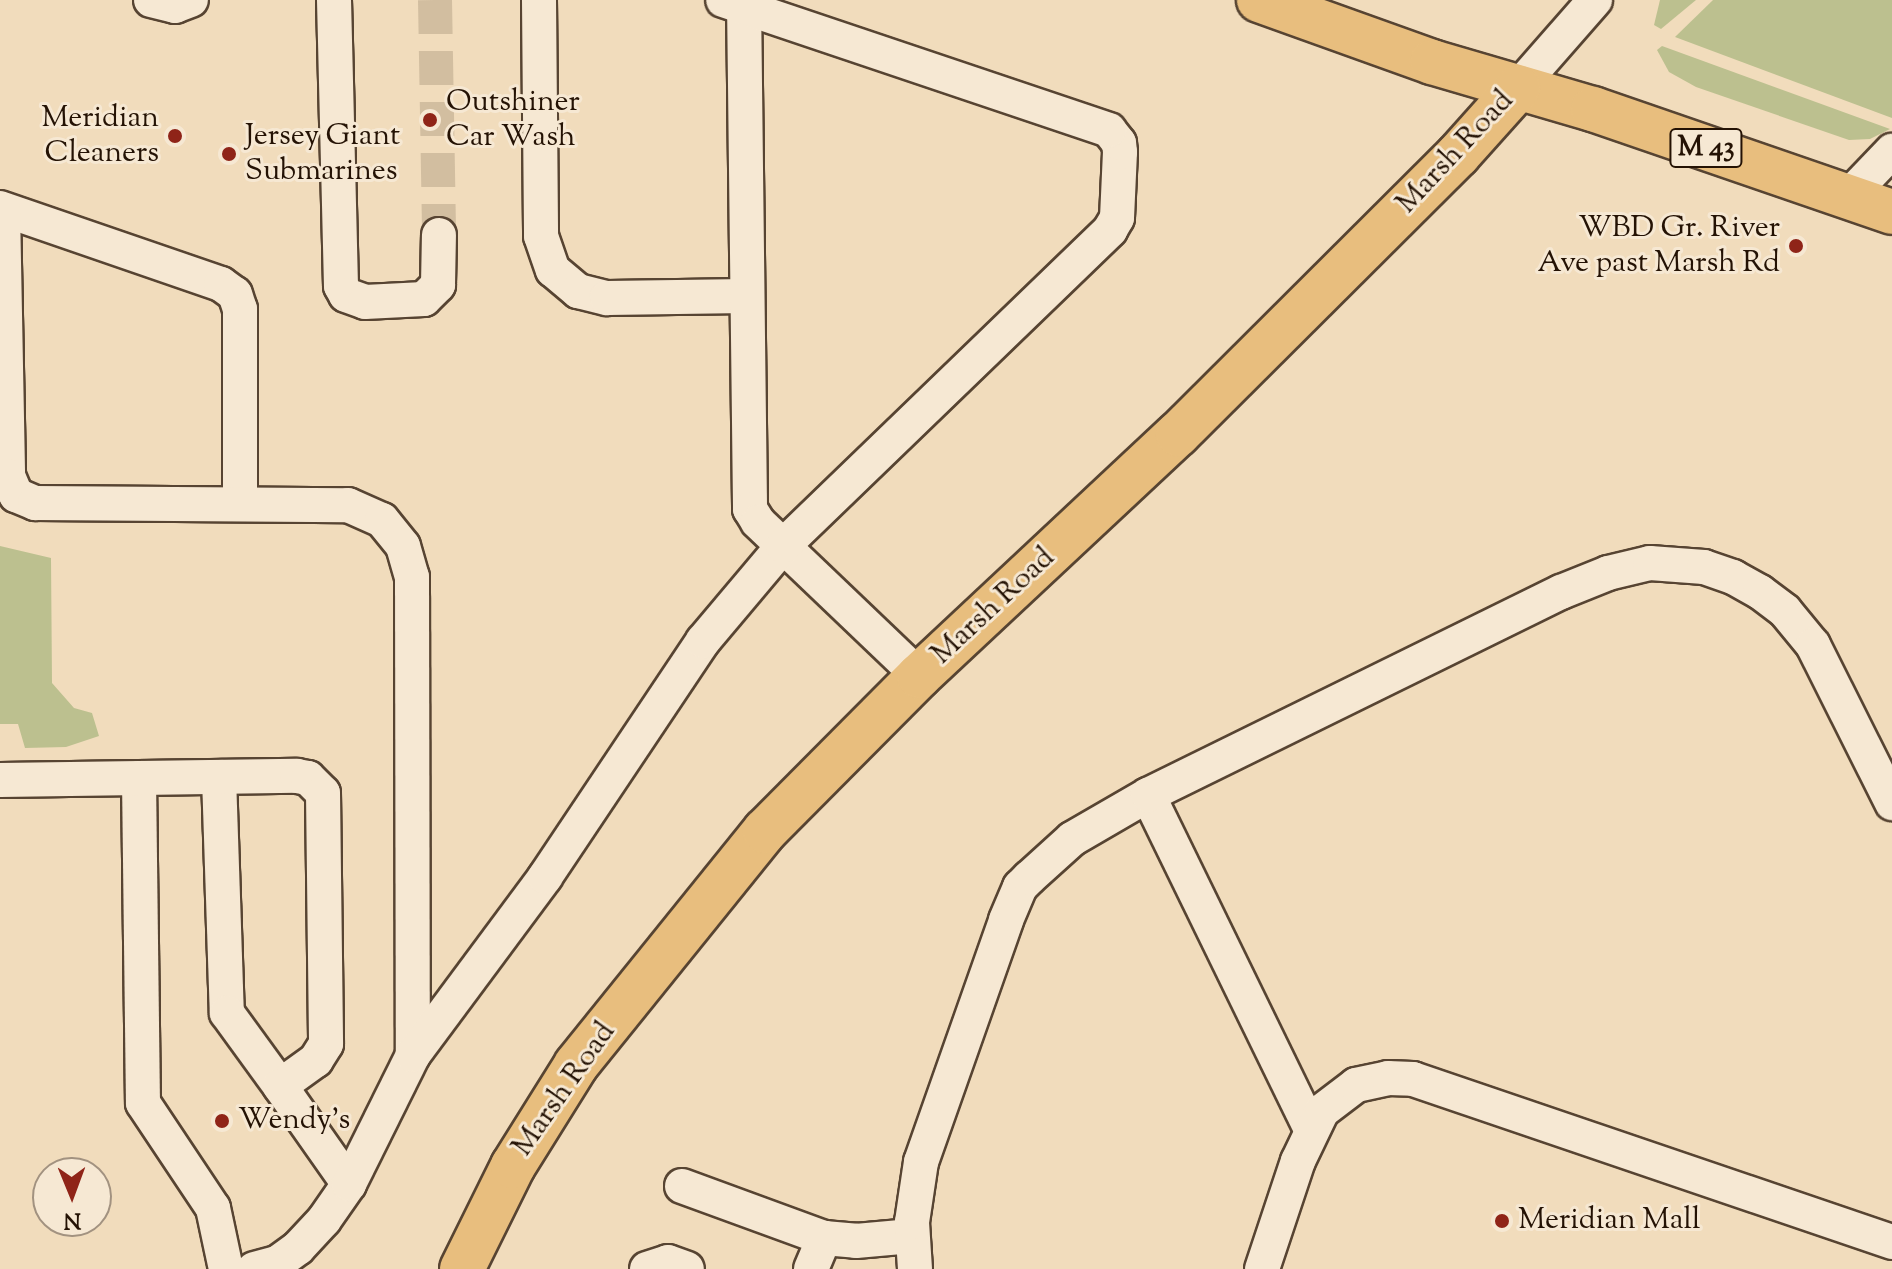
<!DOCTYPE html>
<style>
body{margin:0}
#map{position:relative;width:1892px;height:1269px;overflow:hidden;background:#f1dcbc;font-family:"Sorts Mill Goudy",serif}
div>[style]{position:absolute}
.green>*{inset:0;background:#bcc08f}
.minor-tunnel>*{height:34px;margin-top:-17px;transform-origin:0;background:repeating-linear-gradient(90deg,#d2bea0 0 34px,transparent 0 51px)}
.roads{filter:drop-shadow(2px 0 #574432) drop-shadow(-2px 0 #574432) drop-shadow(0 2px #574432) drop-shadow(0 -2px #574432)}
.minor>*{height:34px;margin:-17px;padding:0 17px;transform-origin:17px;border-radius:17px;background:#f6e8d3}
.major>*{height:44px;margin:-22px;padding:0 22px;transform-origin:22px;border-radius:22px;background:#e8be7e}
.dots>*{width:22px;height:22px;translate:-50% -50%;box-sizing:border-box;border:4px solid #f6e8d3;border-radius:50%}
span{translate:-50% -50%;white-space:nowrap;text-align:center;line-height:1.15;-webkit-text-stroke:6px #f6e8d3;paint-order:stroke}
.shield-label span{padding:2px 6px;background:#f6e8d3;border:2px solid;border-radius:6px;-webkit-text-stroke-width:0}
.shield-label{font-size:28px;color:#241204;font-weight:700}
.poi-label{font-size:30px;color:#241204}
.left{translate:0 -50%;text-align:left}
.right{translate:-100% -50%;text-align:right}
.street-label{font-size:30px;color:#241204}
.north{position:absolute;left:32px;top:1157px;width:80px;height:80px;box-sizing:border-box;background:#f6e8d3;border:2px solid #a29280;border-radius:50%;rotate:179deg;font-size:22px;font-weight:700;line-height:32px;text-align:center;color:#241204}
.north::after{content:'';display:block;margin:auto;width:28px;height:36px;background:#8f2418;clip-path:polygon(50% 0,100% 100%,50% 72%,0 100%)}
</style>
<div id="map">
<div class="green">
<div style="clip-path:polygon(1660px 0,1696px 0,1661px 29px,1654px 25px)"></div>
<div style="clip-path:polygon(1713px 0,1892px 0,1892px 118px,1675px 37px)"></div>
<div style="clip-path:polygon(1662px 46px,1890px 129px,1870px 139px,1849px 140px,1696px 87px,1669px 72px,1657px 50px)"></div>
<div style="clip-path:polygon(0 546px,51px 558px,52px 683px,74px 708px,92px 713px,99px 736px,66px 747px,25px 748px,18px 724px,0 724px)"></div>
</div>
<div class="minor-tunnel">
<div style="left:435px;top:0;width:235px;rotate:89deg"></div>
</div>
<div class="roads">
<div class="minor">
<div style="left:151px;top:0;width:25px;rotate:14deg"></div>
<div style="left:175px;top:6px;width:17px;rotate:-21deg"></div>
<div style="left:334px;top:0;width:286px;rotate:88.6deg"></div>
<div style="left:341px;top:286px;width:10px;rotate:61deg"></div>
<div style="left:346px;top:295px;width:20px;rotate:20deg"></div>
<div style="left:365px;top:302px;width:59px;rotate:-2.9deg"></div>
<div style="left:424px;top:299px;width:20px;rotate:-45deg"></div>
<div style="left:438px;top:285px;width:50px;rotate:-88.9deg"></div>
<div style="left:539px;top:0;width:236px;rotate:89.5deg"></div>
<div style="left:541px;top:236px;width:36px;rotate:71deg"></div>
<div style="left:553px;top:270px;width:33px;rotate:40deg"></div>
<div style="left:578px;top:291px;width:30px;rotate:14deg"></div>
<div style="left:607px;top:298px;width:140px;rotate:-0.8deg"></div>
<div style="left:744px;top:0;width:509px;rotate:89.32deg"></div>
<div style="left:750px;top:509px;width:15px;rotate:58deg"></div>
<div style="left:758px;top:522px;width:223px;rotate:43.7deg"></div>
<div style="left:1518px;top:88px;width:117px;rotate:-48.8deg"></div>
<div style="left:1848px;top:197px;width:64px;rotate:-46.3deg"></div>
<div style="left:0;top:208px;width:234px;rotate:19deg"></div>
<div style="left:221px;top:284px;width:17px;rotate:36deg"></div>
<div style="left:235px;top:294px;width:16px;rotate:72deg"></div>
<div style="left:240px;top:309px;width:195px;rotate:90deg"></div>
<div style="left:3px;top:210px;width:266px;rotate:88.9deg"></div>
<div style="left:8px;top:476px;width:21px;rotate:67deg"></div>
<div style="left:16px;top:495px;width:21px;rotate:23deg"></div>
<div style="left:35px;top:503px;width:313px;rotate:0.4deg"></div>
<div style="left:348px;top:505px;width:37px;rotate:24deg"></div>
<div style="left:382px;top:520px;width:33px;rotate:51deg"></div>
<div style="left:403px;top:546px;width:32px;rotate:74deg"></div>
<div style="left:412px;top:577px;width:478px;rotate:89.9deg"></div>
<div style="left:219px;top:777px;width:236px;rotate:88.1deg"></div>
<div style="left:227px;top:1013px;width:90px;rotate:54deg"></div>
<div style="left:139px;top:778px;width:325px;rotate:89.3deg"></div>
<div style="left:143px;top:1103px;width:126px;rotate:56.3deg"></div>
<div style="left:213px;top:1208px;width:62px;rotate:78deg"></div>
<div style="left:0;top:780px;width:297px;rotate:-0.8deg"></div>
<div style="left:297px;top:776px;width:11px;rotate:10deg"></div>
<div style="left:308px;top:778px;width:21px;rotate:45deg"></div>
<div style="left:323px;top:793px;width:251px;rotate:89.3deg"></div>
<div style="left:326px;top:1044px;width:19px;rotate:122deg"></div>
<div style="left:316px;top:1060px;width:44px;rotate:144.2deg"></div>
<div style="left:280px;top:1086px;width:120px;rotate:54.9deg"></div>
<div style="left:349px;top:1184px;width:44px;rotate:124.8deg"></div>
<div style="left:324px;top:1220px;width:38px;rotate:133deg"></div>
<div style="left:298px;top:1248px;width:26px;rotate:144deg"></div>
<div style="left:277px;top:1263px;width:24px;rotate:165deg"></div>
<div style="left:1148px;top:795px;width:372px;rotate:64deg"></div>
<div style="left:349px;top:1184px;width:144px;rotate:-63.6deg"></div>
<div style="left:413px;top:1055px;width:222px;rotate:-53.4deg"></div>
<div style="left:545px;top:877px;width:284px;rotate:-56.2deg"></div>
<div style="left:703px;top:641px;width:124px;rotate:-49.9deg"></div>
<div style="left:783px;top:546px;width:455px;rotate:-44deg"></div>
<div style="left:1110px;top:230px;width:14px;rotate:-60deg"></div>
<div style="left:1117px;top:218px;width:66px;rotate:-87.4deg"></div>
<div style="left:1120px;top:152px;width:9px;rotate:-96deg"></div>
<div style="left:1119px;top:143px;width:16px;rotate:-128deg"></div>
<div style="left:1109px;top:130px;width:407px;rotate:-161.4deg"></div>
<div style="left:682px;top:1186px;width:151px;rotate:20.1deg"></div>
<div style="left:824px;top:1238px;width:32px;rotate:5deg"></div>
<div style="left:856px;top:1241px;width:56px;rotate:-5.1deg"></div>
<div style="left:647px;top:1269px;width:22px;rotate:-18deg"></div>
<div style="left:668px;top:1262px;width:20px;rotate:20deg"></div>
<div style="left:811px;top:1269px;width:34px;rotate:-67deg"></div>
<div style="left:915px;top:1269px;width:47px;rotate:-93.7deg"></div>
<div style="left:912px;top:1222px;width:61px;rotate:-81.5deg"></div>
<div style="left:921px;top:1162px;width:256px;rotate:-70.6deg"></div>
<div style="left:1006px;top:920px;width:36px;rotate:-67deg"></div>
<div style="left:1020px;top:887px;width:13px;rotate:-45deg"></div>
<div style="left:1029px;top:878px;width:58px;rotate:-42.2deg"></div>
<div style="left:1072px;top:839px;width:88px;rotate:-30.1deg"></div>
<div style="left:1148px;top:795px;width:460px;rotate:-26.2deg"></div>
<div style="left:1561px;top:592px;width:51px;rotate:-22deg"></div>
<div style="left:1608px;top:573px;width:43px;rotate:-13.4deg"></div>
<div style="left:1650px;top:563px;width:54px;rotate:4.2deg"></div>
<div style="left:1704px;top:567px;width:31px;rotate:19deg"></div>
<div style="left:1733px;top:577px;width:31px;rotate:29deg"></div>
<div style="left:1760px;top:592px;width:31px;rotate:37deg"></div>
<div style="left:1785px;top:611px;width:44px;rotate:50.5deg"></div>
<div style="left:1813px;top:645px;width:177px;rotate:63.4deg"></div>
<div style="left:1262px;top:1269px;width:114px;rotate:-71.6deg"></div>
<div style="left:1298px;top:1161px;width:55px;rotate:-64.4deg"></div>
<div style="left:1322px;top:1111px;width:43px;rotate:-37.4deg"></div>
<div style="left:1356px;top:1085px;width:33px;rotate:-12deg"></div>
<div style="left:1388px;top:1078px;width:25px;rotate:2deg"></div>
<div style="left:1413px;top:1079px;width:506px;rotate:18.79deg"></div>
</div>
<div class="major">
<div style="left:1259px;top:0;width:184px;rotate:19.7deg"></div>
<div style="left:1432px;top:62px;width:168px;rotate:16.3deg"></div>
<div style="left:1593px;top:109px;width:316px;rotate:19deg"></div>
<div style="left:462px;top:1269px;width:115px;rotate:-63.7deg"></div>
<div style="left:513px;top:1166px;width:119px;rotate:-58deg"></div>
<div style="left:576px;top:1065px;width:301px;rotate:-51.1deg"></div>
<div style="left:765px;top:831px;width:218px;rotate:-45.2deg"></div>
<div style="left:919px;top:676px;width:354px;rotate:-43.1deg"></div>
<div style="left:1178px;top:434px;width:395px;rotate:-44.9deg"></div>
<div style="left:1458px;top:155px;width:90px;rotate:-48.2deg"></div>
</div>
</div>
<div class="dots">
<div style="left:430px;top:120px;background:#8f2418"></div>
<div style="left:175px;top:136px;background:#8f2418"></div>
<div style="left:229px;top:154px;background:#8f2418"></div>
<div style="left:1796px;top:246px;background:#8f2418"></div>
<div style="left:222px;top:1121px;background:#8f2418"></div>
<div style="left:1502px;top:1221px;background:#8f2418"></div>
</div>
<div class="shield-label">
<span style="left:1706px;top:148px">M 43</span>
</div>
<div class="poi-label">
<span class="left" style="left:446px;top:120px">Outshiner<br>Car Wash</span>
<span class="right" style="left:159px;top:136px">Meridian<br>Cleaners</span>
<span class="left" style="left:245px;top:154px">Jersey Giant<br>Submarines</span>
<span class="right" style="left:1780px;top:246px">WBD Gr. River<br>Ave past Marsh Rd</span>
<span class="left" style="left:238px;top:1121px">Wendy's</span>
<span class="left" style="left:1518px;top:1221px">Meridian Mall</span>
</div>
<div class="street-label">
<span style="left:1456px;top:153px;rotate:-47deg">Marsh Road</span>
<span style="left:994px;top:607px;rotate:-43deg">Marsh Road</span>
<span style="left:565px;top:1090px;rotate:-55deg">Marsh Road</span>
</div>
<div class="north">N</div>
</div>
